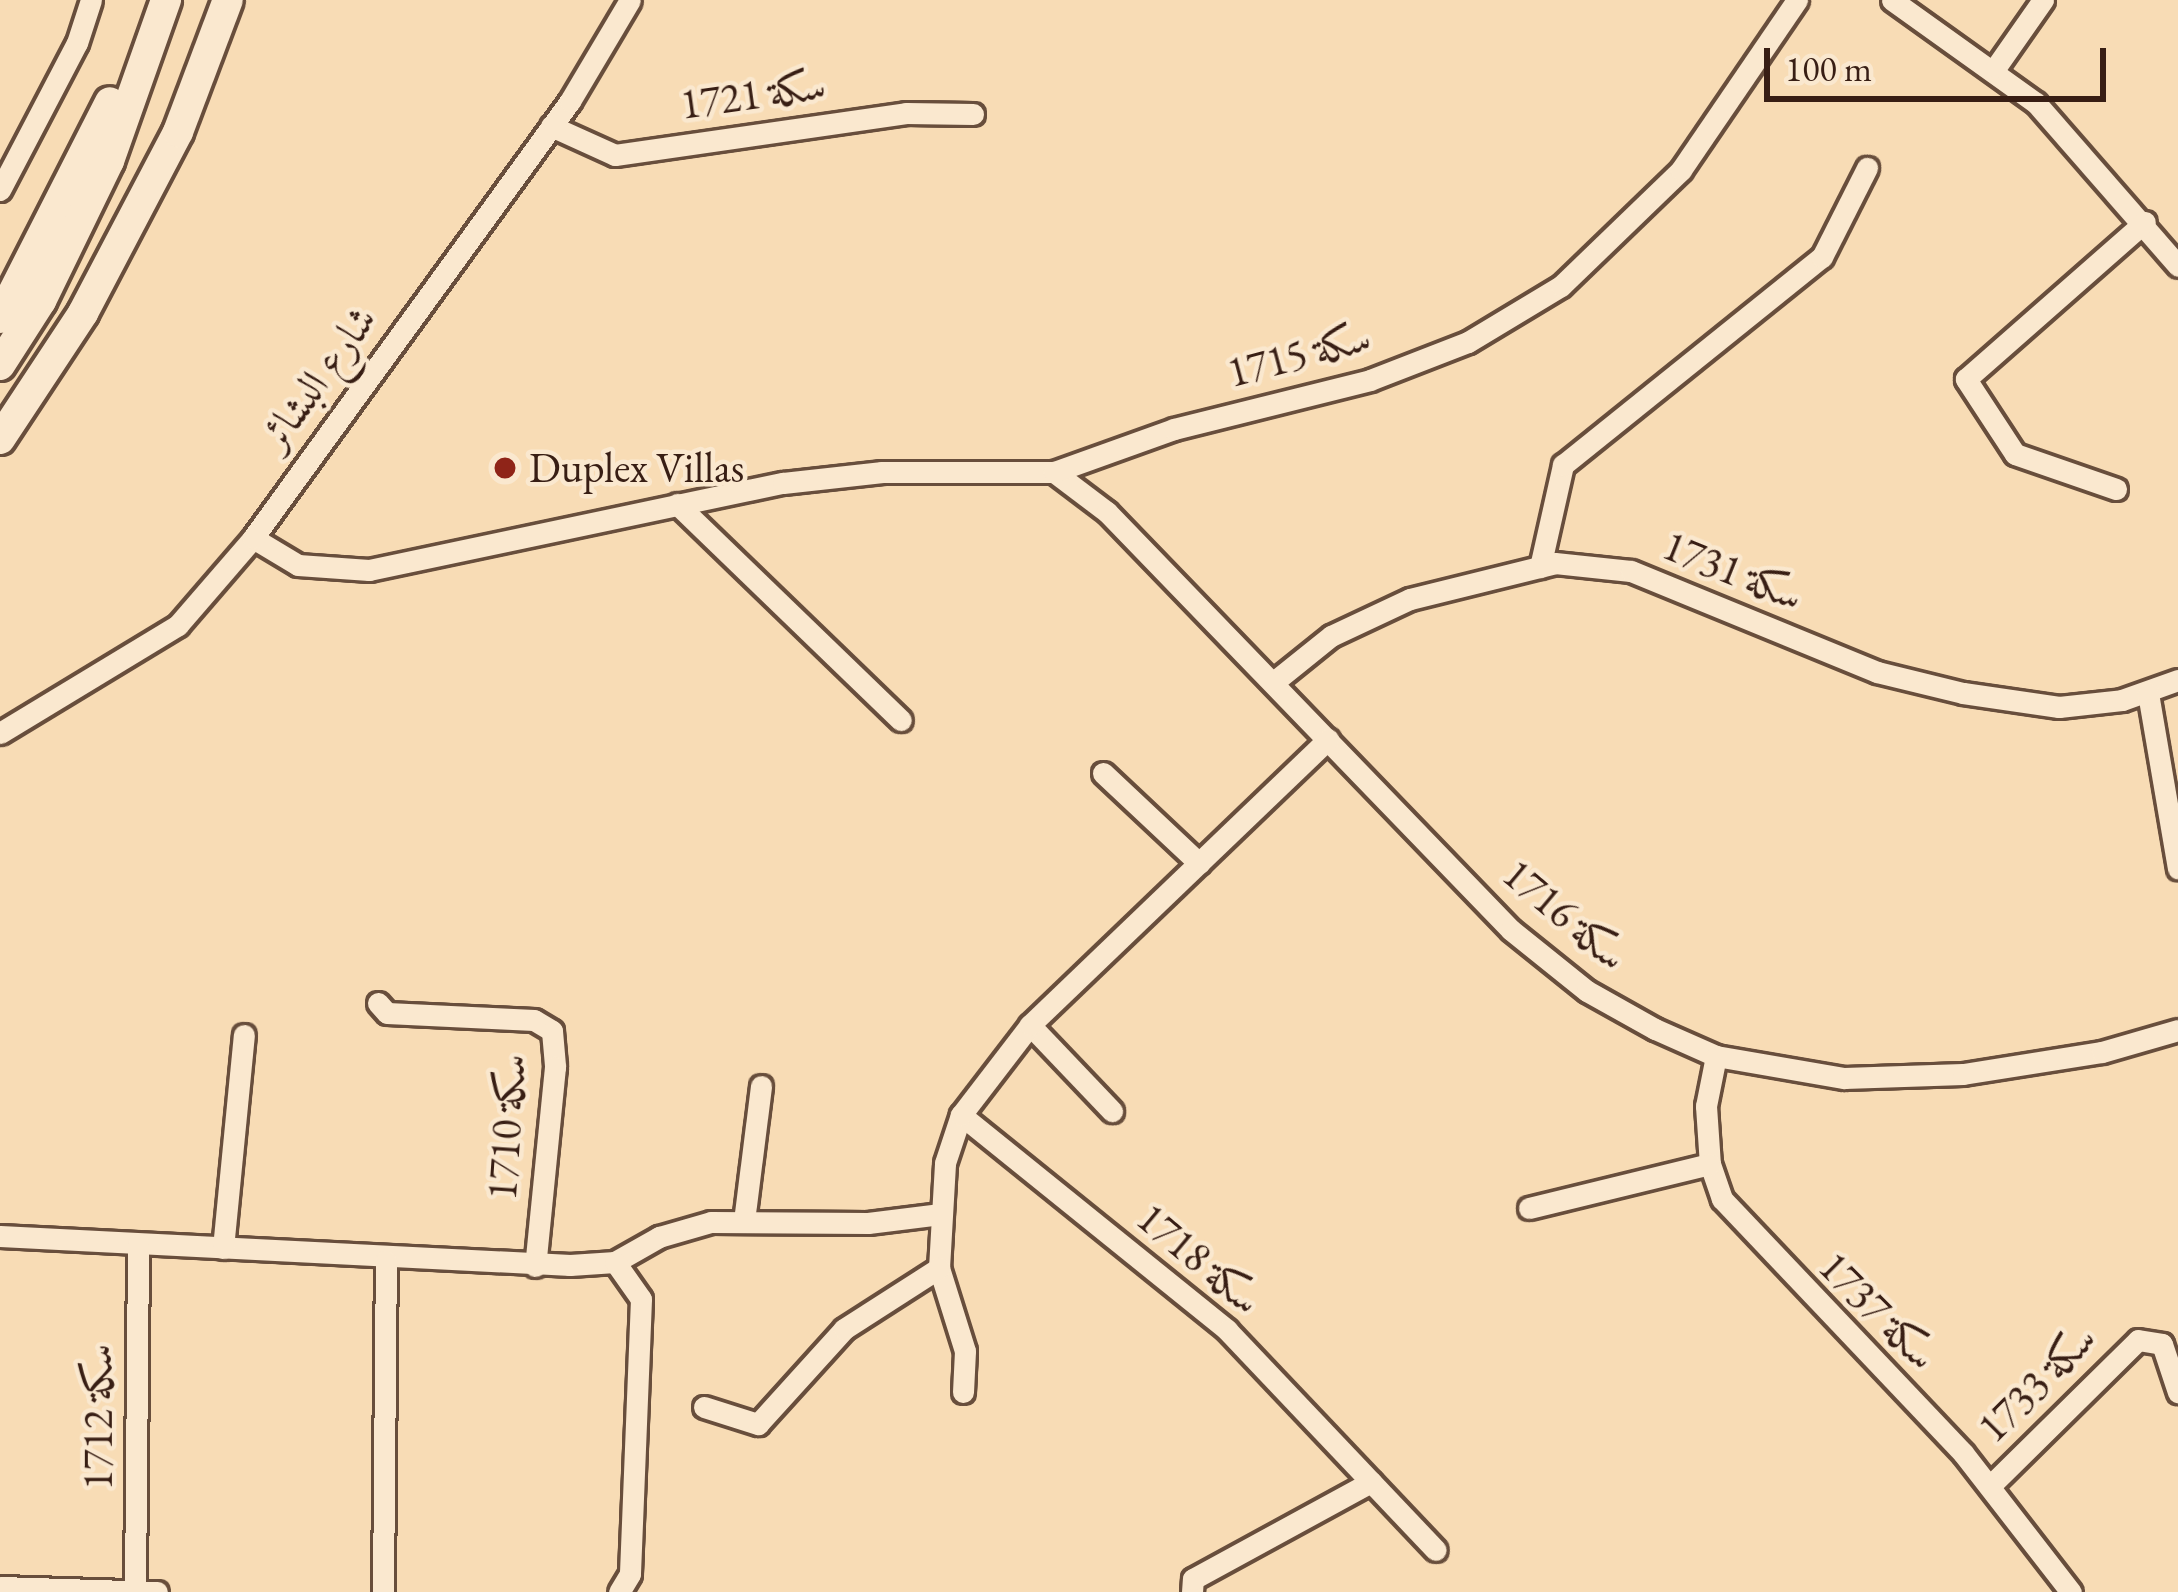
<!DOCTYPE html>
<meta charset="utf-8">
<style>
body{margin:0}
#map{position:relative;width:2178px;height:1592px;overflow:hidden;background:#f8dcb5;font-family:"EB Garamond",Amiri,serif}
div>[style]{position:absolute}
.roads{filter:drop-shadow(3px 0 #684e3c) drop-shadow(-3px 0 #684e3c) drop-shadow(0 3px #684e3c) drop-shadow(0 -3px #684e3c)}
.minor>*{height:21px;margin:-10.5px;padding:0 10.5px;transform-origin:10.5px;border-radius:10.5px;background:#fae8cf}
.secondary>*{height:30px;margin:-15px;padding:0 15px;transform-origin:15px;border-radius:15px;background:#fae8cf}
.dots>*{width:33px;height:33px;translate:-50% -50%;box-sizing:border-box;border:6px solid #fae8cf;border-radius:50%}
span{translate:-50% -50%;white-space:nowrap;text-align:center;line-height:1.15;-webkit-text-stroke:9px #fae8cf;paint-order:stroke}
.street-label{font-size:42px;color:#381e14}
.poi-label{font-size:42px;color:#381e14}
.left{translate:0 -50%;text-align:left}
.scale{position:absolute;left:1764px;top:48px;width:342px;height:54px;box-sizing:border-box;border:6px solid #381e14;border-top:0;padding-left:15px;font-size:36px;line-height:42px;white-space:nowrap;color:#381e14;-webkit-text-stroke:9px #fae8cf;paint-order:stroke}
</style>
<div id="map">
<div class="roads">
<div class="minor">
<div style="left:1892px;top:0;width:177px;rotate:35.6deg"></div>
<div style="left:2036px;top:103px;width:216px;rotate:48.9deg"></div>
<div style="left:1996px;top:67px;width:82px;rotate:-55deg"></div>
<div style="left:551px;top:126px;width:70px;rotate:24.4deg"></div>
<div style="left:615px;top:155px;width:294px;rotate:-8.2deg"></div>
<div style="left:906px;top:113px;width:67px;rotate:0.9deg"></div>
<div style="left:0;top:190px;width:166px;rotate:-62.4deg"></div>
<div style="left:77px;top:43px;width:45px;rotate:-72deg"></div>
<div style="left:1054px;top:472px;width:66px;rotate:37deg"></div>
<div style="left:1107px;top:512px;width:581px;rotate:45.98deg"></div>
<div style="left:1511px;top:930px;width:97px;rotate:38.8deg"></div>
<div style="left:1587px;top:991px;width:78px;rotate:29.2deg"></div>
<div style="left:1655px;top:1029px;width:67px;rotate:23.9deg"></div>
<div style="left:1716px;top:1056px;width:130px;rotate:9.8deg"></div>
<div style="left:1844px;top:1078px;width:119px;rotate:-1.9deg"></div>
<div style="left:1963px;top:1074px;width:141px;rotate:-9deg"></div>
<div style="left:2102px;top:1052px;width:79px;rotate:-16.1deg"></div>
<div style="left:2116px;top:489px;width:107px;rotate:-160.9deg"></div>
<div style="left:2015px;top:454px;width:90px;rotate:-123.2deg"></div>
<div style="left:1966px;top:379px;width:238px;rotate:-41.3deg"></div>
<div style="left:677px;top:504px;width:311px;rotate:44deg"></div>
<div style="left:253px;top:538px;width:52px;rotate:31deg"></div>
<div style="left:298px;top:565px;width:71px;rotate:4deg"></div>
<div style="left:369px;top:570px;width:423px;rotate:-11.9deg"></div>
<div style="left:783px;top:483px;width:100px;rotate:-6.3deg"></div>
<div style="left:882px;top:472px;width:172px"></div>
<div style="left:1054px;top:472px;width:127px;rotate:-19.7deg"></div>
<div style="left:1174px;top:429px;width:202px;rotate:-14deg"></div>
<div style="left:1370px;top:380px;width:105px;rotate:-21.2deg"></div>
<div style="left:1468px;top:342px;width:109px;rotate:-31.1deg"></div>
<div style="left:1561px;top:286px;width:167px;rotate:-44deg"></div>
<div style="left:1681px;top:170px;width:206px;rotate:-55.7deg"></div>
<div style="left:1540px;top:567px;width:105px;rotate:-77.3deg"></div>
<div style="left:1563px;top:465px;width:332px;rotate:-38.8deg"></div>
<div style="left:1822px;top:257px;width:100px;rotate:-63.2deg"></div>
<div style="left:1275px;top:681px;width:72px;rotate:-38.8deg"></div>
<div style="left:1331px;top:636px;width:87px;rotate:-25.1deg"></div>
<div style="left:1410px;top:599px;width:149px;rotate:-13.9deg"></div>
<div style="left:1555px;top:563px;width:76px;rotate:6deg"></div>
<div style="left:1631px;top:571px;width:266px;rotate:22.3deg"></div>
<div style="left:1877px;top:672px;width:89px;rotate:13.7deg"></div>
<div style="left:1963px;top:693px;width:97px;rotate:8.3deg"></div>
<div style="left:2059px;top:707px;width:63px;rotate:-6.3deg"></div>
<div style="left:2122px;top:700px;width:59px;rotate:-19.7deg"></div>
<div style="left:2148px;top:693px;width:178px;rotate:80.3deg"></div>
<div style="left:0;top:733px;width:208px;rotate:-31.2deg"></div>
<div style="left:178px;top:625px;width:115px;rotate:-49.2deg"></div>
<div style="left:253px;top:538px;width:540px;rotate:-54.04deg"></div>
<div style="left:570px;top:101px;width:117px;rotate:-59.3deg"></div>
<div style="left:1103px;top:773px;width:132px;rotate:43.2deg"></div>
<div style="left:378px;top:1003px;width:13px;rotate:48deg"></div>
<div style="left:387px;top:1013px;width:147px;rotate:2.7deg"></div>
<div style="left:534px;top:1020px;width:21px;rotate:31deg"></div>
<div style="left:552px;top:1031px;width:36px;rotate:85deg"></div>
<div style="left:555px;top:1067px;width:200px;rotate:95.7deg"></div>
<div style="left:1030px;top:1025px;width:119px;rotate:46.4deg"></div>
<div style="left:1716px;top:1056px;width:51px;rotate:101.3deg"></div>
<div style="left:1706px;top:1106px;width:58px;rotate:86.1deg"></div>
<div style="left:1710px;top:1164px;width:37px;rotate:71deg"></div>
<div style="left:1722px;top:1199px;width:350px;rotate:46.5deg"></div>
<div style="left:1963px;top:1453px;width:176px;rotate:52.2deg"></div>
<div style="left:961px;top:1115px;width:342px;rotate:38.9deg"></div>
<div style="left:1227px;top:1330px;width:303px;rotate:46.5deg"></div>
<div style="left:1529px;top:1208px;width:186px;rotate:-13.7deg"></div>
<div style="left:744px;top:1221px;width:136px;rotate:-82.8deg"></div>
<div style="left:0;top:1236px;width:571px;rotate:2.91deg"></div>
<div style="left:570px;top:1265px;width:45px;rotate:-3.8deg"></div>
<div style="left:615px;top:1262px;width:51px;rotate:-29.6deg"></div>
<div style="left:659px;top:1237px;width:54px;rotate:-16.1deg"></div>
<div style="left:711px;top:1222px;width:157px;rotate:0.4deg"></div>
<div style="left:868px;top:1223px;width:73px;rotate:-7.1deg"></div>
<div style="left:223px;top:1248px;width:214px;rotate:-84.4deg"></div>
<div style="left:615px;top:1262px;width:45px;rotate:54.9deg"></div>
<div style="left:641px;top:1299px;width:275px;rotate:92.3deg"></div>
<div style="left:630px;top:1574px;width:21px;rotate:121deg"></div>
<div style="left:963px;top:1392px;width:41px;rotate:-87.2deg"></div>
<div style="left:965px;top:1351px;width:87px;rotate:-107.4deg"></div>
<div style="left:939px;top:1268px;width:105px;rotate:-86.7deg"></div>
<div style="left:945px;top:1163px;width:51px;rotate:-71.6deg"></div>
<div style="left:961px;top:1115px;width:113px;rotate:-52.5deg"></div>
<div style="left:1030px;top:1025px;width:413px;rotate:-43.8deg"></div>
<div style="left:704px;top:1407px;width:57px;rotate:17.5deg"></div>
<div style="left:758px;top:1424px;width:128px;rotate:-47.8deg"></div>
<div style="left:844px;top:1329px;width:113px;rotate:-32.7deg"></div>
<div style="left:1991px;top:1485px;width:206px;rotate:-44.6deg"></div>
<div style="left:2138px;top:1340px;width:24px;rotate:9deg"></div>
<div style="left:2162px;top:1344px;width:51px;rotate:71.6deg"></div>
<div style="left:0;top:1587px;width:157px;rotate:1.8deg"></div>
<div style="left:135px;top:1592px;width:348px;rotate:-89.5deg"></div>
<div style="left:383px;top:1592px;width:331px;rotate:-89.5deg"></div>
<div style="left:1192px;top:1592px;width:13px;rotate:-86deg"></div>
<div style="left:1193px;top:1579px;width:203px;rotate:-28.6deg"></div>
</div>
<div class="secondary">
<div style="left:0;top:318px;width:242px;rotate:-63deg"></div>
<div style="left:0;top:365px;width:76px;rotate:-57.4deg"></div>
<div style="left:41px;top:301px;width:156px;rotate:-64.1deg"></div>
<div style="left:109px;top:161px;width:171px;rotate:-70.5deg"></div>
<div style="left:0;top:439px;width:151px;rotate:-56.6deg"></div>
<div style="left:83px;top:313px;width:204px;rotate:-62.3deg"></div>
<div style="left:178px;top:132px;width:141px;rotate:-69.3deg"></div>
</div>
</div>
<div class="dots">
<div style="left:505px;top:468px;background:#8f2418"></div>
</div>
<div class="street-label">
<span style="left:753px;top:95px;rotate:-8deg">سكة 1721</span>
<span style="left:1299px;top:355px;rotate:-15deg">سكة 1715</span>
<span style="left:318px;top:378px;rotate:-54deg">شارع البشائر</span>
<span style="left:1733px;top:571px;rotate:22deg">سكة 1731</span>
<span style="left:1565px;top:915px;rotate:40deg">سكة 1716</span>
<span style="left:507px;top:1127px;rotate:-86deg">سكة 1710</span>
<span style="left:1199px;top:1259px;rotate:40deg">سكة 1718</span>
<span style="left:1878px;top:1311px;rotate:45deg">سكة 1737</span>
<span style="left:2037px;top:1383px;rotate:-45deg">سكة 1733</span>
<span style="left:98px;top:1417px;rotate:-90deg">سكة 1712</span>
</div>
<div class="poi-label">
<span class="left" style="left:529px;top:468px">Duplex Villas</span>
</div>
<div class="scale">100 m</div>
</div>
